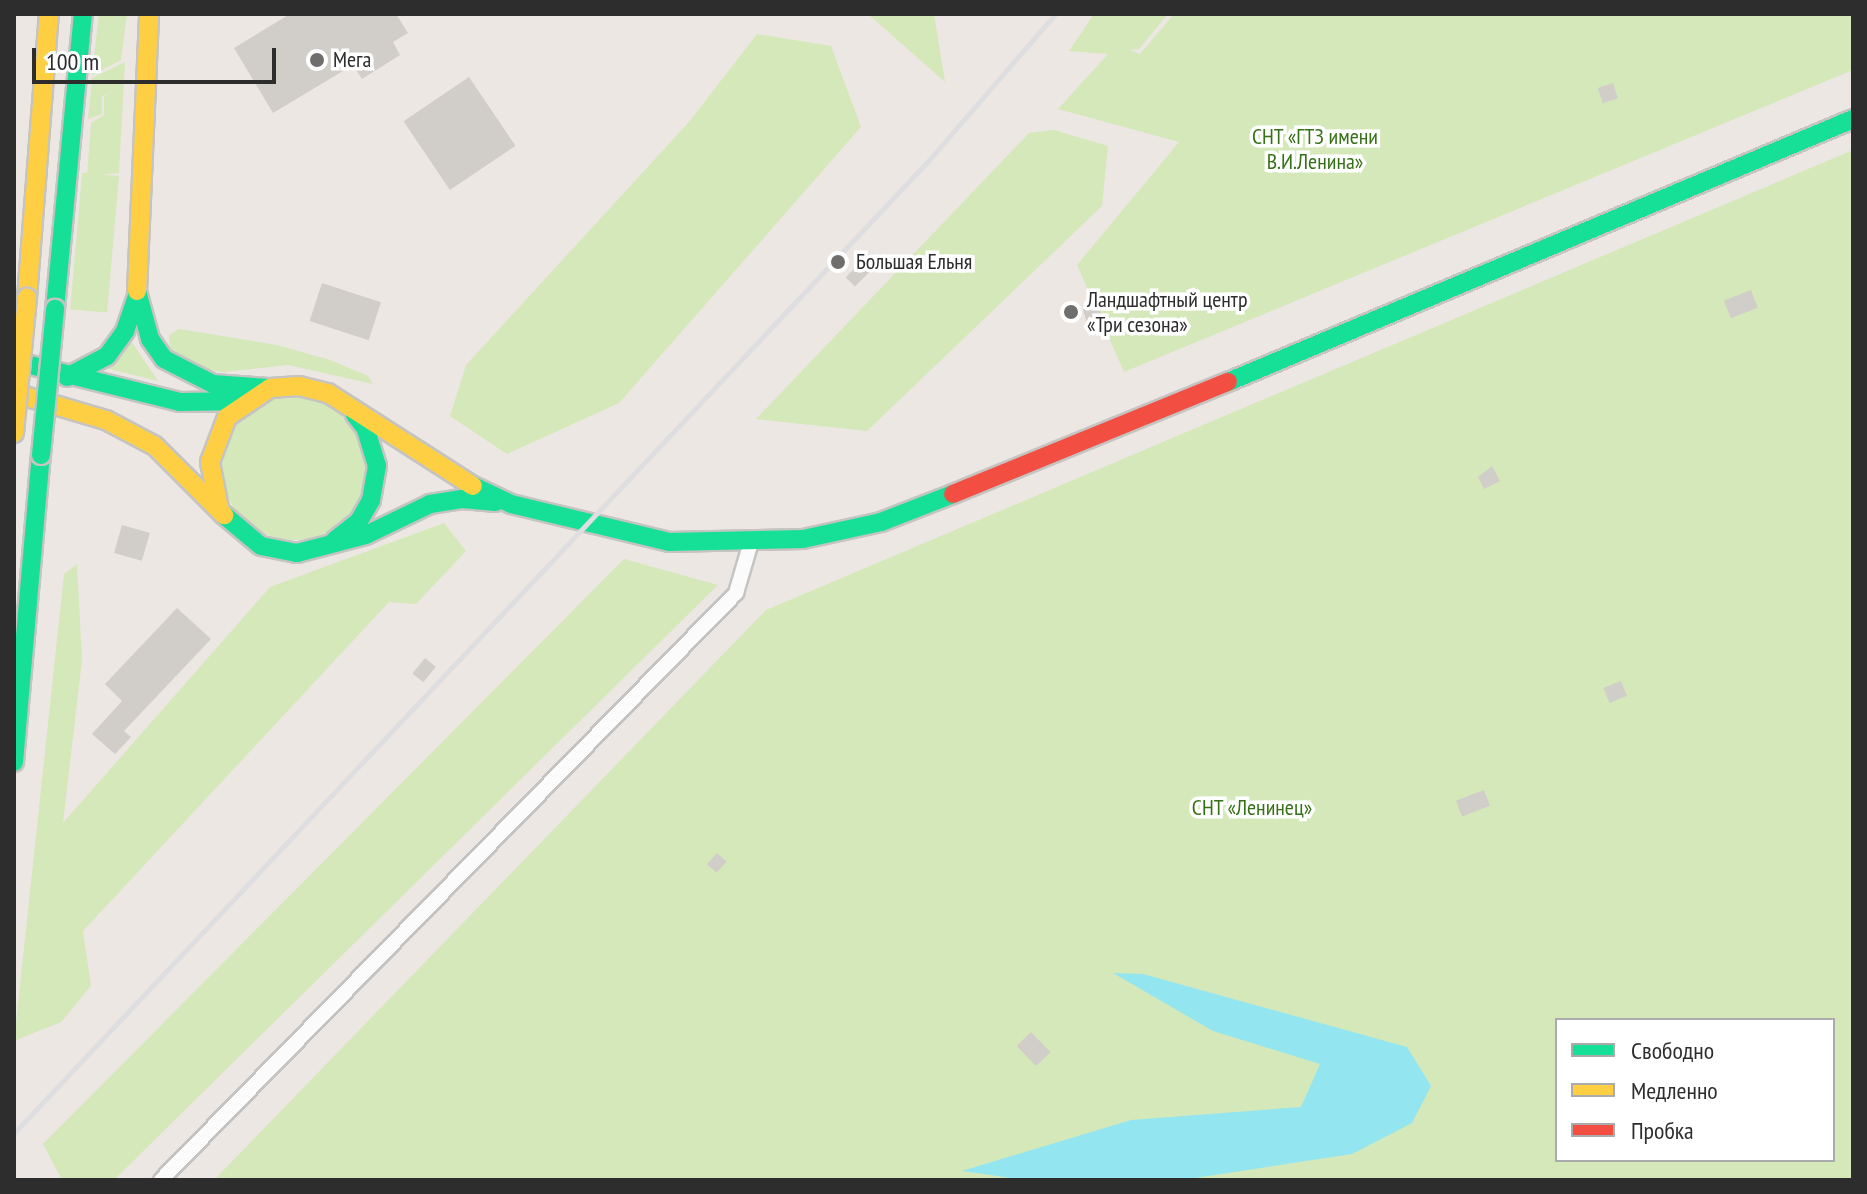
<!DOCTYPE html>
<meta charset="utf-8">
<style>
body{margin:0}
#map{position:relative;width:1867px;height:1194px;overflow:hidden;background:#ece7e2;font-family:"PT Sans Narrow",sans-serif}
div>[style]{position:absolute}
.green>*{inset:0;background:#d4e8ba;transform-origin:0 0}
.round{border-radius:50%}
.water>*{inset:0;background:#93e6f0}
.building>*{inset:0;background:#d1cdc9;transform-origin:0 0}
.roads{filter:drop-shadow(2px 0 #c5c4c3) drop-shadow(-2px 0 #c5c4c3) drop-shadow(0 2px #c5c4c3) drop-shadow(0 -2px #c5c4c3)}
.street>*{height:14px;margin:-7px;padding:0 7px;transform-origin:7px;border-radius:7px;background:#fcfbfb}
.fast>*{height:18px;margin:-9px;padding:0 9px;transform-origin:9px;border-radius:9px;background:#16e098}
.slow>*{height:18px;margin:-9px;padding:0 9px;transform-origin:9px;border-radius:9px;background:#ffcf43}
.jam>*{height:18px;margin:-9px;padding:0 9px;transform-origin:9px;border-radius:9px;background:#f24e42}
.rail>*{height:5px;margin:-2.5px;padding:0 2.5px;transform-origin:2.5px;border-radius:2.5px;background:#dedee0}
.bridges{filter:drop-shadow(2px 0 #c6c4c3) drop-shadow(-2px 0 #c6c4c3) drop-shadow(0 2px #c6c4c3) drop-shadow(0 -2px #c6c4c3)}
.fast-bridge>*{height:18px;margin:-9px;padding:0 9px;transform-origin:9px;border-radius:9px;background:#16e098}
.slow-bridge>*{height:18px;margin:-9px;padding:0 9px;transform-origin:9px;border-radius:9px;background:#ffcf43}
.dots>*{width:22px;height:22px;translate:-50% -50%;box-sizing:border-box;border:4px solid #fff;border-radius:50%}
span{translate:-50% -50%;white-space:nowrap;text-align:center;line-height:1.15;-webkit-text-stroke:7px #fff;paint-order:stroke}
.poi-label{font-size:22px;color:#2d2d2d}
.left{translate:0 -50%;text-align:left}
.park-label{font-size:22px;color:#367117}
.frame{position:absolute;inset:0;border:16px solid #2d2d2d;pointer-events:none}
.legend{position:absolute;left:1555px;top:1018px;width:280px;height:144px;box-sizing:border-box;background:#fff;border:2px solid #ababab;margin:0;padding:10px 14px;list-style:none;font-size:24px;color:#2d2d2d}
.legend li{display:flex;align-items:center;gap:16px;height:40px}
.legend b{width:40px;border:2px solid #ababab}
.scale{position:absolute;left:32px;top:48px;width:244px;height:36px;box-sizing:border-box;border:4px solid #2d2d2d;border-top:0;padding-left:10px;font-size:24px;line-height:28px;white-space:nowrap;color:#2d2d2d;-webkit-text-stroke:6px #fff;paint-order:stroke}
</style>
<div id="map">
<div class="green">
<div style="clip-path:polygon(99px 14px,127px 14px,121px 60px,92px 75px)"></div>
<div style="clip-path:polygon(868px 14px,934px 14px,945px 82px)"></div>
<div style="clip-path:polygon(1094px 14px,1168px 14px,1139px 49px,1129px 50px,1140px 54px,1174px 14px,1853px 14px,1853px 70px,1124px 372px,1077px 265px,1179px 142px,1058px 109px,1108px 54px,1069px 51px)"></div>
<div style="clip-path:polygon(757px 34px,831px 46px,861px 127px,619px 403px,507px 454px,450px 416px,466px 365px,689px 122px)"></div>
<div style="clip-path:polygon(125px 62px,119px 173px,87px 176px,91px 123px,104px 115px,104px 96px,116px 90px,102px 96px,102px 114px,88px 119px,92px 78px)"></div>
<div style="clip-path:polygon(1054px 130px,1108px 146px,1102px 206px,867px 431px,756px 419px,1029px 133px)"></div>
<div style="clip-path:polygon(evenodd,1853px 150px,1853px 1180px,214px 1180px,766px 610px,1853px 150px,1557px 1020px,1833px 1020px,1833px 1160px,1557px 1160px,1557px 1020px)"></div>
<div style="left:119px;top:176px;width:137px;height:37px;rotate:95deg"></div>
<div style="clip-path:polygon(179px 329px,277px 345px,330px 360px,368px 376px,373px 384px,288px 365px,223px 372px,195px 368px,176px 357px,170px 347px,169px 335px)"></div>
<div style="clip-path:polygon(127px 335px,158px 381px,101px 367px)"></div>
<div class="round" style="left:222px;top:396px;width:144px;height:144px"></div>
<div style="clip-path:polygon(444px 523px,466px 551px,416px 604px,389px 602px,83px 931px,91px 986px,61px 1022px,14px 1041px,64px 574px,77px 564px,82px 660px,63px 823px,270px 587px)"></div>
<div style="clip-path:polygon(624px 559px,718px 585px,114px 1180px,62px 1180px,43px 1144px)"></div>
</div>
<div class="water">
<div style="clip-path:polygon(1113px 973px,1143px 974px,1407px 1047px,1431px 1086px,1412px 1123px,1352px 1154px,1182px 1180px,1026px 1180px,962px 1171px,1131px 1120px,1301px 1107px,1320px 1064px,1213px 1031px)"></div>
</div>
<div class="building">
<div style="clip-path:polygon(290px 14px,396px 14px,408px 33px,393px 42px,400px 55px,362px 79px,353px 65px,273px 113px,234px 48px)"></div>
<div style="left:469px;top:77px;width:83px;height:79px;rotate:56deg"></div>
<div style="left:1613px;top:83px;width:16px;height:16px;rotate:72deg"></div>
<div style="left:869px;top:254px;width:13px;height:33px;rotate:45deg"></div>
<div style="left:322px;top:283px;width:62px;height:40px;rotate:18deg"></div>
<div style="left:1751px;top:290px;width:19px;height:29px;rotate:69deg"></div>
<div style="left:1098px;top:304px;width:28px;height:16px;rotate:73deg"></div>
<div style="clip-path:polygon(1492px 466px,1500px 481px,1484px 489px,1478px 477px)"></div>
<div style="left:122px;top:525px;width:29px;height:29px;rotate:16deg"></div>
<div style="clip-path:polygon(177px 608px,211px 639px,124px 731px,131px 737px,115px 754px,92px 734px,122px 701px,105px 684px)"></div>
<div style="left:425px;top:658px;width:14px;height:20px;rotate:39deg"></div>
<div style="left:1621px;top:681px;width:16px;height:19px;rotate:68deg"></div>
<div style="left:1484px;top:790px;width:17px;height:30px;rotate:69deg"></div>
<div style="left:717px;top:853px;width:13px;height:15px;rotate:42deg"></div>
<div style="left:1031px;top:1032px;width:28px;height:20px;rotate:46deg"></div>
</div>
<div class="roads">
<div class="street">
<div style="left:161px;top:1180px;width:822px;rotate:-45.59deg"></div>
<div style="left:736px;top:593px;width:53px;rotate:-73.6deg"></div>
</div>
<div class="fast">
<div style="left:137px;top:291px;width:50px;rotate:74.8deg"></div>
<div style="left:150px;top:339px;width:24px;rotate:55deg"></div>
<div style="left:164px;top:359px;width:55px;rotate:27deg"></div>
<div style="left:213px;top:384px;width:55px;rotate:4.2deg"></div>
<div style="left:55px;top:309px;width:296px;rotate:-84.6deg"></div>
<div style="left:14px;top:361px;width:171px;rotate:13.9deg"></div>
<div style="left:180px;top:402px;width:64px;rotate:-0.9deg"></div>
<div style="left:67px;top:377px;width:45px;rotate:-27.7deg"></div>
<div style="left:107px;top:356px;width:31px;rotate:-54deg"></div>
<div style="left:125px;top:331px;width:36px;rotate:-71deg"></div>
<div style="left:1228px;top:382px;width:678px;rotate:-22.82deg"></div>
<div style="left:473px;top:486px;width:42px;rotate:25.3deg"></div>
<div style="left:511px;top:504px;width:163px;rotate:13.5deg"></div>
<div style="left:669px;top:542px;width:134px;rotate:-1.3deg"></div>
<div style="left:803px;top:539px;width:80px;rotate:-12.3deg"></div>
<div style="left:881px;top:522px;width:77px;rotate:-21.3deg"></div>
<div style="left:224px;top:515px;width:48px;rotate:40deg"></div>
<div style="left:261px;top:546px;width:37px;rotate:11deg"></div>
<div style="left:297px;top:553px;width:71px;rotate:-14.6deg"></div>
<div style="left:366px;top:535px;width:71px;rotate:-25.8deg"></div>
<div style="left:430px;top:504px;width:32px;rotate:-9deg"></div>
<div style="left:462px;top:499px;width:34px;rotate:5deg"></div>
<div style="left:335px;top:540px;width:31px;rotate:-38deg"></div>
<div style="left:359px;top:521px;width:24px;rotate:-60deg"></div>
<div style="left:371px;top:500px;width:35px;rotate:-80deg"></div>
<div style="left:377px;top:466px;width:39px;rotate:-107deg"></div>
<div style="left:366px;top:429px;width:18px;rotate:-128deg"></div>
<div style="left:14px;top:762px;width:308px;rotate:-85deg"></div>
</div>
<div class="slow">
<div style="left:137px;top:291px;width:277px;rotate:-87.5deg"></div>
<div style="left:27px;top:298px;width:285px;rotate:-85.6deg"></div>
<div style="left:14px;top:393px;width:96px;rotate:16.4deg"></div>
<div style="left:106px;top:420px;width:55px;rotate:28deg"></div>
<div style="left:155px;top:446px;width:98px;rotate:45deg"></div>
<div style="left:219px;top:508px;width:47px;rotate:-101.1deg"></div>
<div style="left:210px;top:462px;width:48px;rotate:-69.3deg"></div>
<div style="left:227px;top:417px;width:52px;rotate:-34deg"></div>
<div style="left:270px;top:388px;width:29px;rotate:-4deg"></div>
<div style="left:299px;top:386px;width:30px;rotate:14deg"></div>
<div style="left:328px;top:393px;width:172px;rotate:32.7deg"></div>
</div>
<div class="jam">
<div style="left:953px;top:494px;width:297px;rotate:-22.2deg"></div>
</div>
</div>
<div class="rail">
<div style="left:14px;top:1133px;width:1336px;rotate:-46.76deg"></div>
<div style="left:929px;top:160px;width:193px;rotate:-49.2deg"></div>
</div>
<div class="bridges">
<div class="fast-bridge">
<div style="left:41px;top:455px;width:147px;rotate:-84.5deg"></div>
</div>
<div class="slow-bridge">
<div style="left:14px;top:433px;width:136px;rotate:-84.5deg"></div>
</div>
</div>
<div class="dots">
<div style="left:317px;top:60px;background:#706e6c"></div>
<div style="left:838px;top:262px;background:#706e6c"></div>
<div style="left:1071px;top:312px;background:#706e6c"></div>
</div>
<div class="poi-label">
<span class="left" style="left:333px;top:60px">Мега</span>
<span class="left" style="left:856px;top:262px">Большая Ельня</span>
<span class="left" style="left:1087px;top:312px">Ландшафтный центр<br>«Три сезона»</span>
</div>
<div class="park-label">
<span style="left:1315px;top:149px">СНТ «ГТЗ имени<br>В.И.Ленина»</span>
<span style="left:1252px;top:808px">СНТ «Ленинец»</span>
</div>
<div class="frame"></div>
<ul class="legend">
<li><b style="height:10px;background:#16e098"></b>Свободно</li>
<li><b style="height:10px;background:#ffcf43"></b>Медленно</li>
<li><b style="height:10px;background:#f24e42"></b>Пробка</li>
</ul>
<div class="scale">100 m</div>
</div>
